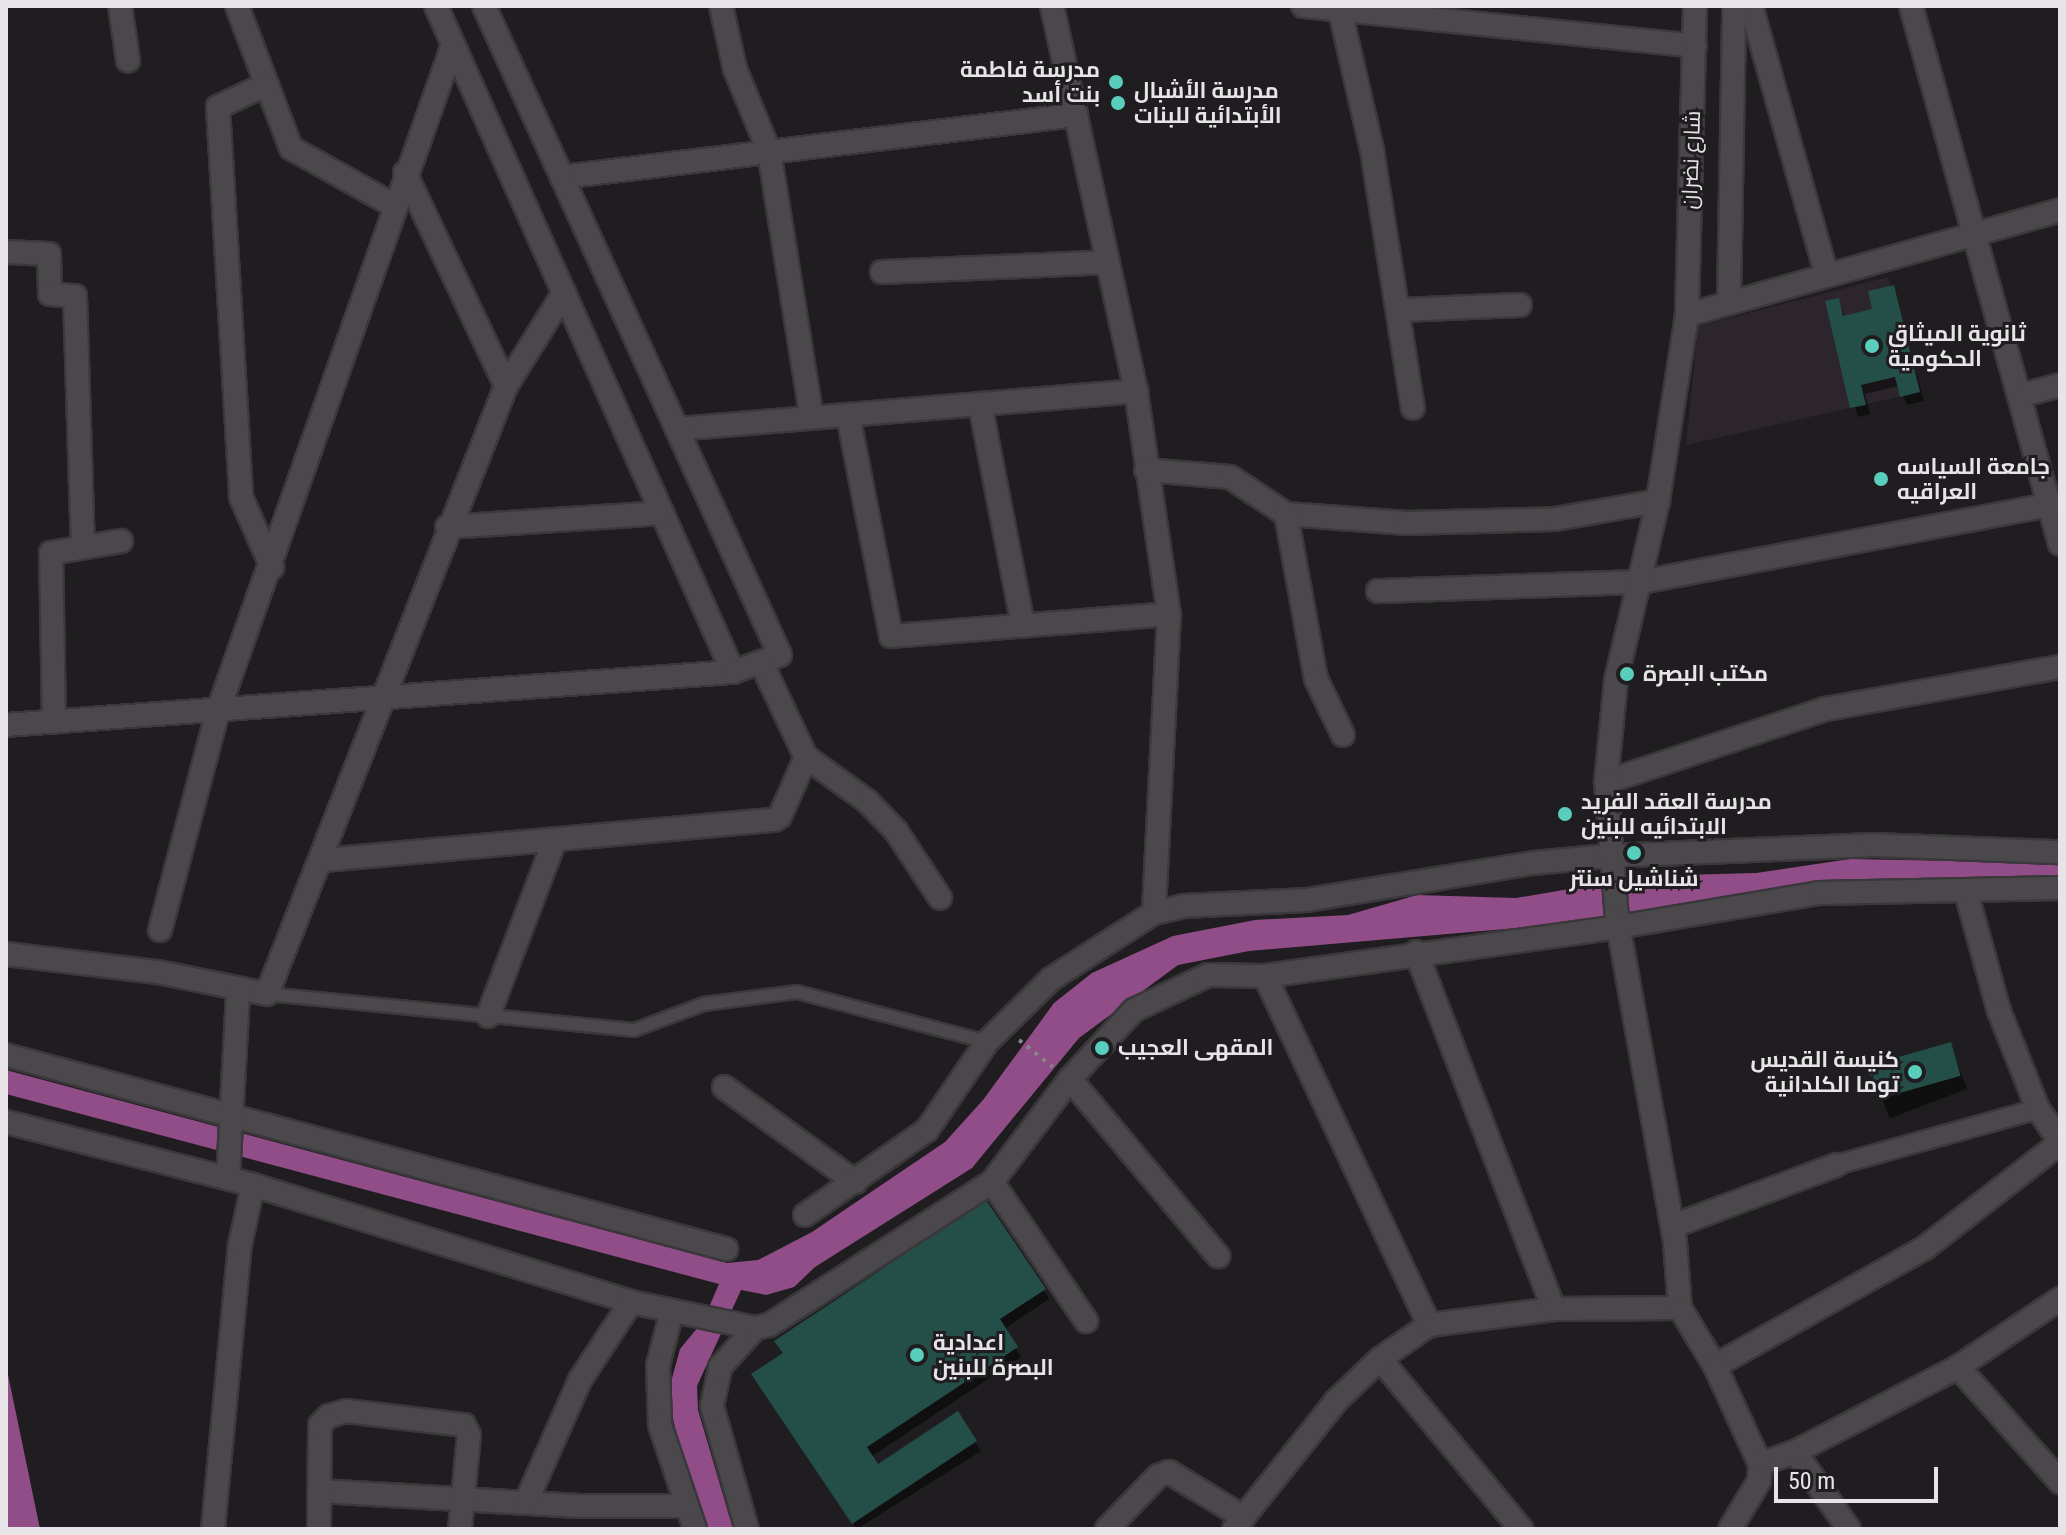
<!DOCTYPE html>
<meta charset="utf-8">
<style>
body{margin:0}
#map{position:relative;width:2066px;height:1535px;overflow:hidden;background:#1f1d1f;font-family:"Roboto Condensed",Cairo,sans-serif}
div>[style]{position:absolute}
.built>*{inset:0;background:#2c252b}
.water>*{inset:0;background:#914d87}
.shadow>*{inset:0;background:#0007;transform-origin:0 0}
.building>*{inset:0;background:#244e48;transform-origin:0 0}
.path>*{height:4px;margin-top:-2px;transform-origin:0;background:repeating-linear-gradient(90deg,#878587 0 4px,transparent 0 10px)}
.roads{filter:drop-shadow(2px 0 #3a383a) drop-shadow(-2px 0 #3a383a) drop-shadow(0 2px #3a383a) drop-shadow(0 -2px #3a383a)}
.service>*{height:12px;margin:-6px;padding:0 6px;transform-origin:6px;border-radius:6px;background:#4b484b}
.pedestrian>*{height:18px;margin:-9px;padding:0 9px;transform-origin:9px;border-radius:9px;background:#4b484b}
.minor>*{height:22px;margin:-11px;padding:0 11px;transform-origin:11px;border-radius:11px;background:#4b484b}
.tertiary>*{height:22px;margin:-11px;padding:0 11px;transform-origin:11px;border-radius:11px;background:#4b484b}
.dots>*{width:22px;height:22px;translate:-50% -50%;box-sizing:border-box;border:4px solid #1f1d1f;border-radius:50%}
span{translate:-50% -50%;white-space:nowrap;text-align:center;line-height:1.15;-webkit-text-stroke:6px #1f1d1f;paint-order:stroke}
.poi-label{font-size:22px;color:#e6e4e6;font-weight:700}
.right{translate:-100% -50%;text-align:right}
.left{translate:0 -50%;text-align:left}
.street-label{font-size:22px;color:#e6e4e6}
.frame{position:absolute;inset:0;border:8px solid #e6e4e6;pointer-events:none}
.scale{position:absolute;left:1774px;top:1467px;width:164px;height:36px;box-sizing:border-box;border:4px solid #e6e4e6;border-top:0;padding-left:10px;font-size:24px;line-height:28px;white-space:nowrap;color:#e6e4e6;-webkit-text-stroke:6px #1f1d1f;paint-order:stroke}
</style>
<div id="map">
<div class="built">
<div style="clip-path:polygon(1888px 277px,1920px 392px,1686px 445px,1698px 326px)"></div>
</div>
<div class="water">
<div style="clip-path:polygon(1850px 859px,2060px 863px,2060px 877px,1804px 885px,1551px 925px,1249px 951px,1178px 965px,1079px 1038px,972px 1168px,815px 1267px,794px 1287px,766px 1295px,741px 1290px,697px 1386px,698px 1410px,733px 1529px,709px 1529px,679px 1448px,668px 1393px,680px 1349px,703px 1321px,719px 1284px,6px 1094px,6px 1070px,727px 1263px,758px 1260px,812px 1232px,945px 1142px,983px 1100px,1054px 1003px,1092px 973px,1173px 936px,1255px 920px,1348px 915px,1417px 895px,1516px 898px,1645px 876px,1756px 873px)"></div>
<div style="clip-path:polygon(6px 1365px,22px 1442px,40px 1529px,6px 1529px)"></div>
</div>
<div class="shadow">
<div style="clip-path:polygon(1893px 287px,1924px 401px,1907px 405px,1899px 386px,1865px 394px,1870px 414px,1858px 417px,1827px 303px,1838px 300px,1845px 317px,1875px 310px)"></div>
<div style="left:1950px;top:1044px;width:48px;height:83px;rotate:69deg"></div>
<div style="clip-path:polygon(1044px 1290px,1049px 1299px,1004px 1329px,1021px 1357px,871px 1457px,878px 1467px,957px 1414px,981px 1451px,857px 1529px,759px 1384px)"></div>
</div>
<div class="building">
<div style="clip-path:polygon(1894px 285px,1920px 392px,1900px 397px,1895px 377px,1861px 385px,1866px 405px,1850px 408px,1825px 301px,1839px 298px,1843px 316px,1872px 309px,1868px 291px)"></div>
<div style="left:1951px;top:1042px;width:35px;height:87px;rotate:74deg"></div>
<div style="clip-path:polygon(986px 1200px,1046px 1289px,1000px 1319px,1018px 1347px,867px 1447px,878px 1464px,958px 1411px,977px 1441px,852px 1524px,751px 1374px,783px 1353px,774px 1341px)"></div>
</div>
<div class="path">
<div style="left:1019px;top:1040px;width:43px;rotate:38.5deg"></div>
</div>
<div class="roads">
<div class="service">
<div style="left:267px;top:994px;width:369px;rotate:5.6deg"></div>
<div style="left:634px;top:1030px;width:75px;rotate:-20.4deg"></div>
<div style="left:704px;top:1004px;width:94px;rotate:-7.4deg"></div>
<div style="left:797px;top:992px;width:196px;rotate:14.7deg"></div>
</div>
<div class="pedestrian">
<div style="left:1836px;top:1165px;width:210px;rotate:-15.5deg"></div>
</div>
<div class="minor">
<div style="left:120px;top:6px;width:55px;rotate:81.6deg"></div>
<div style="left:237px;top:6px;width:152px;rotate:69.2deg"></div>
<div style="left:291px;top:148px;width:117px;rotate:29.2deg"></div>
<div style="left:436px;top:6px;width:729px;rotate:65.97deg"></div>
<div style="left:721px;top:6px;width:65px;rotate:77.5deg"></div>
<div style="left:735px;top:69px;width:89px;rotate:67.5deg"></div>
<div style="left:769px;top:151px;width:270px;rotate:80.9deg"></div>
<div style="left:1052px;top:6px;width:394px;rotate:77.7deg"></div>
<div style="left:1136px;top:391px;width:225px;rotate:81.6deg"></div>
<div style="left:1169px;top:614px;width:299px;rotate:92.9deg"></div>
<div style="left:1339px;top:6px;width:148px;rotate:77.1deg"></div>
<div style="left:1372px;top:150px;width:261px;rotate:81deg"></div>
<div style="left:1751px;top:6px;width:280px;rotate:74.3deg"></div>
<div style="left:1911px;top:6px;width:558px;rotate:74.52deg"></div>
<div style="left:265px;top:85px;width:52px;rotate:154.9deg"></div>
<div style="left:218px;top:107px;width:391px;rotate:86.6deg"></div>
<div style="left:241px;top:497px;width:77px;rotate:66.1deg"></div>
<div style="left:405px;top:173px;width:236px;rotate:64.6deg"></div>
<div style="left:562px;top:177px;width:518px;rotate:-6.88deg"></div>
<div style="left:6px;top:252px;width:43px;rotate:2.7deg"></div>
<div style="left:49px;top:254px;width:40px;rotate:88.6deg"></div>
<div style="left:50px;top:294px;width:25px;rotate:5deg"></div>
<div style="left:75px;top:296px;width:248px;rotate:88.2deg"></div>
<div style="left:882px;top:272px;width:226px;rotate:-2.5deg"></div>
<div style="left:1400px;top:310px;width:120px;rotate:-2.4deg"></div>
<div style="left:1687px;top:315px;width:387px;rotate:-15.7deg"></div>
<div style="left:2019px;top:396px;width:42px;rotate:-15deg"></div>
<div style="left:980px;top:404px;width:226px;rotate:79deg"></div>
<div style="left:848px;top:415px;width:225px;rotate:79deg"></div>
<div style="left:891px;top:636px;width:279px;rotate:-4.5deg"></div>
<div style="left:677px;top:429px;width:461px;rotate:-4.7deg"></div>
<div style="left:1146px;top:470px;width:84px;rotate:4.8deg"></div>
<div style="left:1230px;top:477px;width:67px;rotate:33.5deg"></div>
<div style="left:1286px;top:514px;width:121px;rotate:4.3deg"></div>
<div style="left:1407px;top:523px;width:148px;rotate:-1.5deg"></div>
<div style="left:1555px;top:519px;width:105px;rotate:-9.9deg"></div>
<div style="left:1286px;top:514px;width:168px;rotate:79.7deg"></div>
<div style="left:1316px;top:679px;width:62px;rotate:64.3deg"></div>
<div style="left:447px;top:527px;width:215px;rotate:-3.7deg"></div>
<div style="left:1378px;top:591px;width:263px;rotate:-2deg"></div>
<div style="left:1641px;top:582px;width:415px;rotate:-10.7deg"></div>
<div style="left:761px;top:662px;width:105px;rotate:64.7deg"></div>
<div style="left:806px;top:757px;width:75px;rotate:35.8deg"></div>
<div style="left:867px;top:801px;width:42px;rotate:46deg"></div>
<div style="left:896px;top:831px;width:80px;rotate:56.7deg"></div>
<div style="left:54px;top:722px;width:169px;rotate:-91deg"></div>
<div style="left:51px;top:553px;width:71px;rotate:-9.7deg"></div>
<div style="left:6px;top:725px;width:729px;rotate:-4.17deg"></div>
<div style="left:733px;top:672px;width:50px;rotate:-19.9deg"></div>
<div style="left:780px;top:655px;width:713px;rotate:-114.52deg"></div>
<div style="left:1606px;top:782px;width:232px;rotate:-18.4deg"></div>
<div style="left:1826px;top:709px;width:238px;rotate:-10.2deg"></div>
<div style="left:324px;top:860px;width:452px;rotate:-5.1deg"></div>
<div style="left:774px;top:820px;width:7px;rotate:-34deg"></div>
<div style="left:780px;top:816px;width:64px;rotate:-66.2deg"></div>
<div style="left:1966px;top:892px;width:123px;rotate:74.5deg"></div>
<div style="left:1999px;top:1011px;width:105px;rotate:68.3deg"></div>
<div style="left:2038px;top:1109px;width:40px;rotate:56deg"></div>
<div style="left:160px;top:930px;width:227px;rotate:-75.2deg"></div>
<div style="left:218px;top:711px;width:706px;rotate:-70.56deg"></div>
<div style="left:1416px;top:952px;width:383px;rotate:68.9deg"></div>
<div style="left:6px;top:954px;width:153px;rotate:6.8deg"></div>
<div style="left:158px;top:972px;width:111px;rotate:11.4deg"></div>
<div style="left:267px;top:994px;width:653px;rotate:-68.54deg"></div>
<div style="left:506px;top:386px;width:110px;rotate:-58.1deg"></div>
<div style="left:1265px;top:976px;width:386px;rotate:64.8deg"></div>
<div style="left:488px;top:1016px;width:188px;rotate:-69.2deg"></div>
<div style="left:6px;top:1055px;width:746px;rotate:15.08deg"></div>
<div style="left:1070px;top:1079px;width:231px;rotate:50.1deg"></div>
<div style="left:724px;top:1087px;width:162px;rotate:35.9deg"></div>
<div style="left:228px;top:1178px;width:187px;rotate:-86.9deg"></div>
<div style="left:992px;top:1182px;width:168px;rotate:55.9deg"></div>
<div style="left:805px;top:1215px;width:149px;rotate:-34.9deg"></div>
<div style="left:927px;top:1130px;width:107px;rotate:-55.7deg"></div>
<div style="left:987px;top:1042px;width:90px;rotate:-44.5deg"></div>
<div style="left:1051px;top:979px;width:122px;rotate:-32.7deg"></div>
<div style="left:1154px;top:913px;width:31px;rotate:-13deg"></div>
<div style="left:1184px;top:906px;width:123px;rotate:-2.8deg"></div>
<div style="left:1307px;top:900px;width:229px;rotate:-9.3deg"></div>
<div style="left:1533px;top:863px;width:76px;rotate:-5.3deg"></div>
<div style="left:1609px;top:856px;width:265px;rotate:-2.4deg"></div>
<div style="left:1874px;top:845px;width:186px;rotate:2.2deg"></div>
<div style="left:1673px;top:1226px;width:174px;rotate:-20.5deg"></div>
<div style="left:672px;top:1311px;width:56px;rotate:104.5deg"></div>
<div style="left:658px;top:1365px;width:60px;rotate:88.1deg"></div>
<div style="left:660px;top:1425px;width:110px;rotate:71.4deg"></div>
<div style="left:1380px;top:1359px;width:221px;rotate:50.3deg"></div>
<div style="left:1715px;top:1366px;width:242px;rotate:-29.4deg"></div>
<div style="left:1926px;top:1247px;width:170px;rotate:-37.8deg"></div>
<div style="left:1958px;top:1367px;width:154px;rotate:48.4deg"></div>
<div style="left:1795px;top:1452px;width:94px;rotate:55deg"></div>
<div style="left:1760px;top:1464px;width:37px;rotate:-19deg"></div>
<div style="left:1795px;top:1452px;width:184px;rotate:-27.5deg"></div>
<div style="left:1958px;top:1367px;width:123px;rotate:-33.7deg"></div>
<div style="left:319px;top:1491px;width:261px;rotate:3.3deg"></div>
<div style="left:580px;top:1506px;width:107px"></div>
<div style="left:526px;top:1502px;width:133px;rotate:-66.1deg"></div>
<div style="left:580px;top:1380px;width:93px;rotate:-56.8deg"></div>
<div style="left:213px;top:1529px;width:285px;rotate:-84.6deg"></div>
<div style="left:240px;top:1245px;width:61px;rotate:-77.8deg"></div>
<div style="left:319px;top:1529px;width:104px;rotate:-89.4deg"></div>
<div style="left:320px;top:1425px;width:13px;rotate:-45deg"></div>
<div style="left:329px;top:1416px;width:18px;rotate:-16deg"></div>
<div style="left:346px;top:1411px;width:119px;rotate:6.8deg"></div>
<div style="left:464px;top:1425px;width:11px;rotate:63deg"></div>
<div style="left:469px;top:1435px;width:94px;rotate:95.5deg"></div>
<div style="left:747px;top:1529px;width:128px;rotate:-105.9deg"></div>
<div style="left:712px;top:1406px;width:40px;rotate:-78deg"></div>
<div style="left:720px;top:1367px;width:52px;rotate:-48.1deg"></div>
<div style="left:1107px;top:1529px;width:74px;rotate:-46.1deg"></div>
<div style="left:1158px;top:1476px;width:12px;rotate:-20deg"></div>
<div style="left:1169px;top:1472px;width:87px;rotate:31.3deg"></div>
<div style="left:1234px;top:1529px;width:164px;rotate:-51.4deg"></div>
<div style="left:1336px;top:1401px;width:61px;rotate:-43.7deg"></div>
<div style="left:1380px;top:1359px;width:60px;rotate:-34.8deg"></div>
<div style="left:1429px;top:1325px;width:126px;rotate:-7.3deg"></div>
<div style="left:1554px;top:1309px;width:126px;rotate:-0.5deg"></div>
</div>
<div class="tertiary">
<div style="left:1303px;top:6px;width:394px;rotate:5.8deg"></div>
<div style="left:1695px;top:6px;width:309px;rotate:91.5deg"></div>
<div style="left:1687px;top:315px;width:188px;rotate:98.9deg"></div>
<div style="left:1658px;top:501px;width:184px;rotate:103.2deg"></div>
<div style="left:1616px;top:680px;width:102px;rotate:95.6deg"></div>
<div style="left:1606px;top:782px;width:137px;rotate:85.4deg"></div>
<div style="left:1617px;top:919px;width:328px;rotate:79.8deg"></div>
<div style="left:1675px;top:1242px;width:66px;rotate:85.7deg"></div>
<div style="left:1680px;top:1308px;width:68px;rotate:58.9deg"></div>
<div style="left:1715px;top:1366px;width:108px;rotate:65.3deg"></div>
<div style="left:1760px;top:1464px;width:17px;rotate:93deg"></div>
<div style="left:1759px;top:1481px;width:56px;rotate:121.1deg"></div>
<div style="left:1729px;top:303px;width:297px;rotate:-89deg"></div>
<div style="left:6px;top:1122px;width:255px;rotate:14.3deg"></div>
<div style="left:253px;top:1185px;width:396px;rotate:17.2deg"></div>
<div style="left:631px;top:1302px;width:127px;rotate:11.8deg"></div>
<div style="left:755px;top:1328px;width:14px;rotate:-12deg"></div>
<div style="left:769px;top:1325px;width:265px;rotate:-32.7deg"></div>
<div style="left:992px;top:1182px;width:129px;rotate:-52.9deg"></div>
<div style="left:1070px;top:1079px;width:94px;rotate:-47.2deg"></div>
<div style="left:1134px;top:1010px;width:82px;rotate:-25.3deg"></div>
<div style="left:1208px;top:975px;width:57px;rotate:1deg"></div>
<div style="left:1265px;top:976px;width:356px;rotate:-7.9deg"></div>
<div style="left:1618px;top:927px;width:204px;rotate:-9.6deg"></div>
<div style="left:1819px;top:893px;width:241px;rotate:-1.2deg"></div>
</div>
</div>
<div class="dots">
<div style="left:1116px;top:82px;background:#5acebd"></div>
<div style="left:1118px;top:103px;background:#5acebd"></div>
<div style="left:1872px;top:346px;background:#5acebd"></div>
<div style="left:1881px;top:479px;background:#5acebd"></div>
<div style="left:1627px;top:674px;background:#5acebd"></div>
<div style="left:1565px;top:814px;background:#5acebd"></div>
<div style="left:1634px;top:853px;background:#5acebd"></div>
<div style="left:1102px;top:1048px;background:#5acebd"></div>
<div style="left:1915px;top:1072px;background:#5acebd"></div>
<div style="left:917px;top:1355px;background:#5acebd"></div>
</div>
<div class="poi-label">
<span class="right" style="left:1100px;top:82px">مدرسة فاطمة<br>بنت أسد</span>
<span class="left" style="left:1134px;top:103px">مدرسة الأشبال<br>الأبتدائية للبنات</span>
<span class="left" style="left:1888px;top:346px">ثانوية الميثاق<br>الحكومية</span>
<span class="left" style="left:1897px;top:479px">جامعة السياسه<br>العراقيه</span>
<span class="left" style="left:1643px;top:674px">مكتب البصرة</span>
<span class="left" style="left:1581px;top:814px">مدرسة العقد الفريد<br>الابتدائيه للبنين</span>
<span style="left:1634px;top:879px">شناشيل سنتر</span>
<span class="left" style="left:1118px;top:1048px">المقهى العجيب</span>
<span class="right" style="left:1899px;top:1072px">كنيسة القديس<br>توما الكلدانية</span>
<span class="left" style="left:933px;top:1355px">اعدادية<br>البصرة للبنين</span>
</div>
<div class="street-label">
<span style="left:1691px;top:160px;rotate:-88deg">شارع نضران</span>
</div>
<div class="frame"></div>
<div class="scale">50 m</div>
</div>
